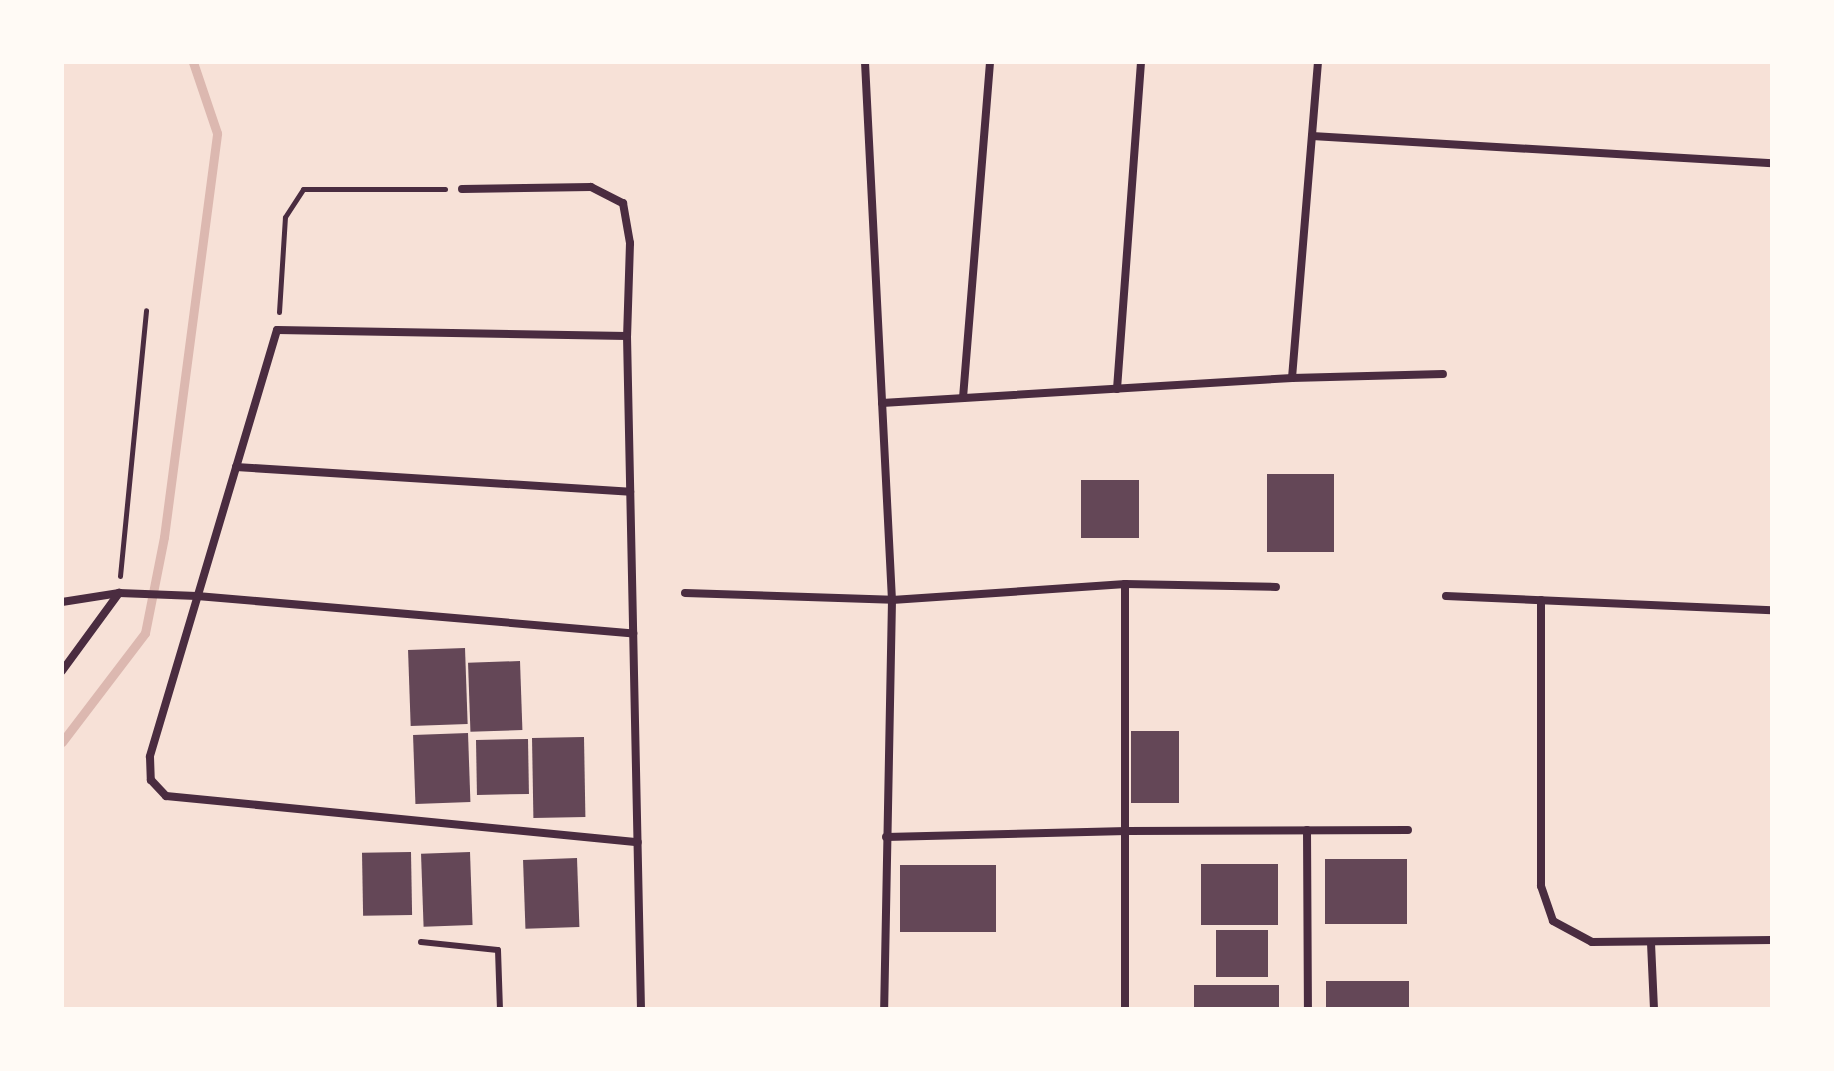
<!DOCTYPE html>
<style>
body{margin:0}
#map{position:relative;width:1834px;height:1071px;overflow:hidden;background:#f7e1d7;font-family:Inter,sans-serif}
div>[style]{position:absolute}
.stream>*{height:9px;margin:-4.5px;padding:0 4.5px;transform-origin:4.5px;border-radius:4.5px;background:#dcb8b0}
.building>*{inset:0;background:#644757;transform-origin:0 0}
.path>*{height:5px;margin:-2.5px;padding:0 2.5px;transform-origin:2.5px;border-radius:2.5px;background:#4a2c40}
.service>*{height:6px;margin:-3px;padding:0 3px;transform-origin:3px;border-radius:3px;background:#4a2c40}
.minor>*{height:8px;margin:-4px;padding:0 4px;transform-origin:4px;border-radius:4px;background:#4a2c40}
span{translate:-50% -50%;white-space:nowrap;text-align:center;line-height:1.15;-webkit-text-stroke:6px #fffaf5;paint-order:stroke}
.frame{position:absolute;inset:0;border:64px solid #fffaf5;pointer-events:none}
</style>
<div id="map">
<div class="stream">
<div style="left:62px;top:742px;width:137px;rotate:-52.7deg"></div>
<div style="left:145px;top:633px;width:98px;rotate:-78.8deg"></div>
<div style="left:164px;top:537px;width:407px;rotate:-82.5deg"></div>
<div style="left:217px;top:133px;width:75px;rotate:-108.7deg"></div>
</div>
<div class="building">
<div style="left:1267px;top:474px;width:67px;height:78px"></div>
<div style="left:1081px;top:480px;width:58px;height:58px"></div>
<div style="left:465px;top:648px;width:76px;height:57px;rotate:88deg"></div>
<div style="left:520px;top:661px;width:69px;height:52px;rotate:88deg"></div>
<div style="left:1131px;top:731px;width:48px;height:72px"></div>
<div style="left:468px;top:733px;width:69px;height:55px;rotate:88deg"></div>
<div style="left:584px;top:737px;width:80px;height:52px;rotate:89deg"></div>
<div style="left:528px;top:739px;width:55px;height:52px;rotate:89deg"></div>
<div style="left:411px;top:852px;width:63px;height:49px;rotate:89deg"></div>
<div style="left:470px;top:852px;width:73px;height:49px;rotate:88deg"></div>
<div style="left:577px;top:858px;width:69px;height:54px;rotate:88deg"></div>
<div style="left:1325px;top:859px;width:82px;height:65px"></div>
<div style="left:1201px;top:864px;width:77px;height:61px"></div>
<div style="left:900px;top:865px;width:96px;height:67px"></div>
<div style="left:1216px;top:930px;width:52px;height:47px"></div>
<div style="left:1326px;top:981px;width:83px;height:28px"></div>
<div style="left:1194px;top:985px;width:85px;height:24px"></div>
</div>
<div class="path">
<div style="left:279px;top:312px;width:95px;rotate:-86.4deg"></div>
<div style="left:285px;top:217px;width:33px;rotate:-57deg"></div>
<div style="left:303px;top:189px;width:142px"></div>
<div style="left:120px;top:576px;width:267px;rotate:-84.4deg"></div>
</div>
<div class="service">
<div style="left:421px;top:942px;width:77px;rotate:5.9deg"></div>
<div style="left:498px;top:950px;width:59px;rotate:88.1deg"></div>
</div>
<div class="minor">
<div style="left:865px;top:62px;width:539px;rotate:87.13deg"></div>
<div style="left:892px;top:600px;width:409px;rotate:91.1deg"></div>
<div style="left:1312px;top:136px;width:461px;rotate:3.4deg"></div>
<div style="left:462px;top:189px;width:129px;rotate:-0.9deg"></div>
<div style="left:591px;top:187px;width:36px;rotate:27deg"></div>
<div style="left:623px;top:203px;width:41px;rotate:80.1deg"></div>
<div style="left:630px;top:243px;width:93px;rotate:91.8deg"></div>
<div style="left:627px;top:336px;width:673px;rotate:88.81deg"></div>
<div style="left:627px;top:336px;width:350px;rotate:-179deg"></div>
<div style="left:277px;top:330px;width:445px;rotate:106.6deg"></div>
<div style="left:150px;top:757px;width:23px;rotate:88deg"></div>
<div style="left:151px;top:780px;width:22px;rotate:47deg"></div>
<div style="left:166px;top:796px;width:474px;rotate:5.6deg"></div>
<div style="left:1292px;top:378px;width:317px;rotate:-85.3deg"></div>
<div style="left:1117px;top:389px;width:328px;rotate:-85.8deg"></div>
<div style="left:963px;top:398px;width:337px;rotate:-85.4deg"></div>
<div style="left:882px;top:403px;width:411px;rotate:-3.5deg"></div>
<div style="left:1292px;top:378px;width:151px;rotate:-1.5deg"></div>
<div style="left:236px;top:467px;width:395px;rotate:3.6deg"></div>
<div style="left:685px;top:593px;width:207px;rotate:1.9deg"></div>
<div style="left:892px;top:600px;width:234px;rotate:-3.9deg"></div>
<div style="left:1125px;top:584px;width:151px;rotate:1.1deg"></div>
<div style="left:1446px;top:596px;width:326px;rotate:2.5deg"></div>
<div style="left:1541px;top:600px;width:286px;rotate:90deg"></div>
<div style="left:1541px;top:886px;width:37px;rotate:71deg"></div>
<div style="left:1553px;top:921px;width:44px;rotate:28.3deg"></div>
<div style="left:1592px;top:942px;width:180px;rotate:-0.6deg"></div>
<div style="left:62px;top:602px;width:58px;rotate:-9deg"></div>
<div style="left:119px;top:593px;width:78px;rotate:2.2deg"></div>
<div style="left:197px;top:596px;width:438px;rotate:4.9deg"></div>
<div style="left:62px;top:671px;width:97px;rotate:-53.8deg"></div>
<div style="left:1307px;top:830px;width:179px;rotate:89.7deg"></div>
<div style="left:886px;top:837px;width:241px;rotate:-1.4deg"></div>
<div style="left:1127px;top:831px;width:281px;rotate:-0.2deg"></div>
<div style="left:1651px;top:943px;width:66px;rotate:87.4deg"></div>
<div style="left:1125px;top:1009px;width:425px;rotate:-90deg"></div>
</div>
<div class="frame"></div>
</div>
